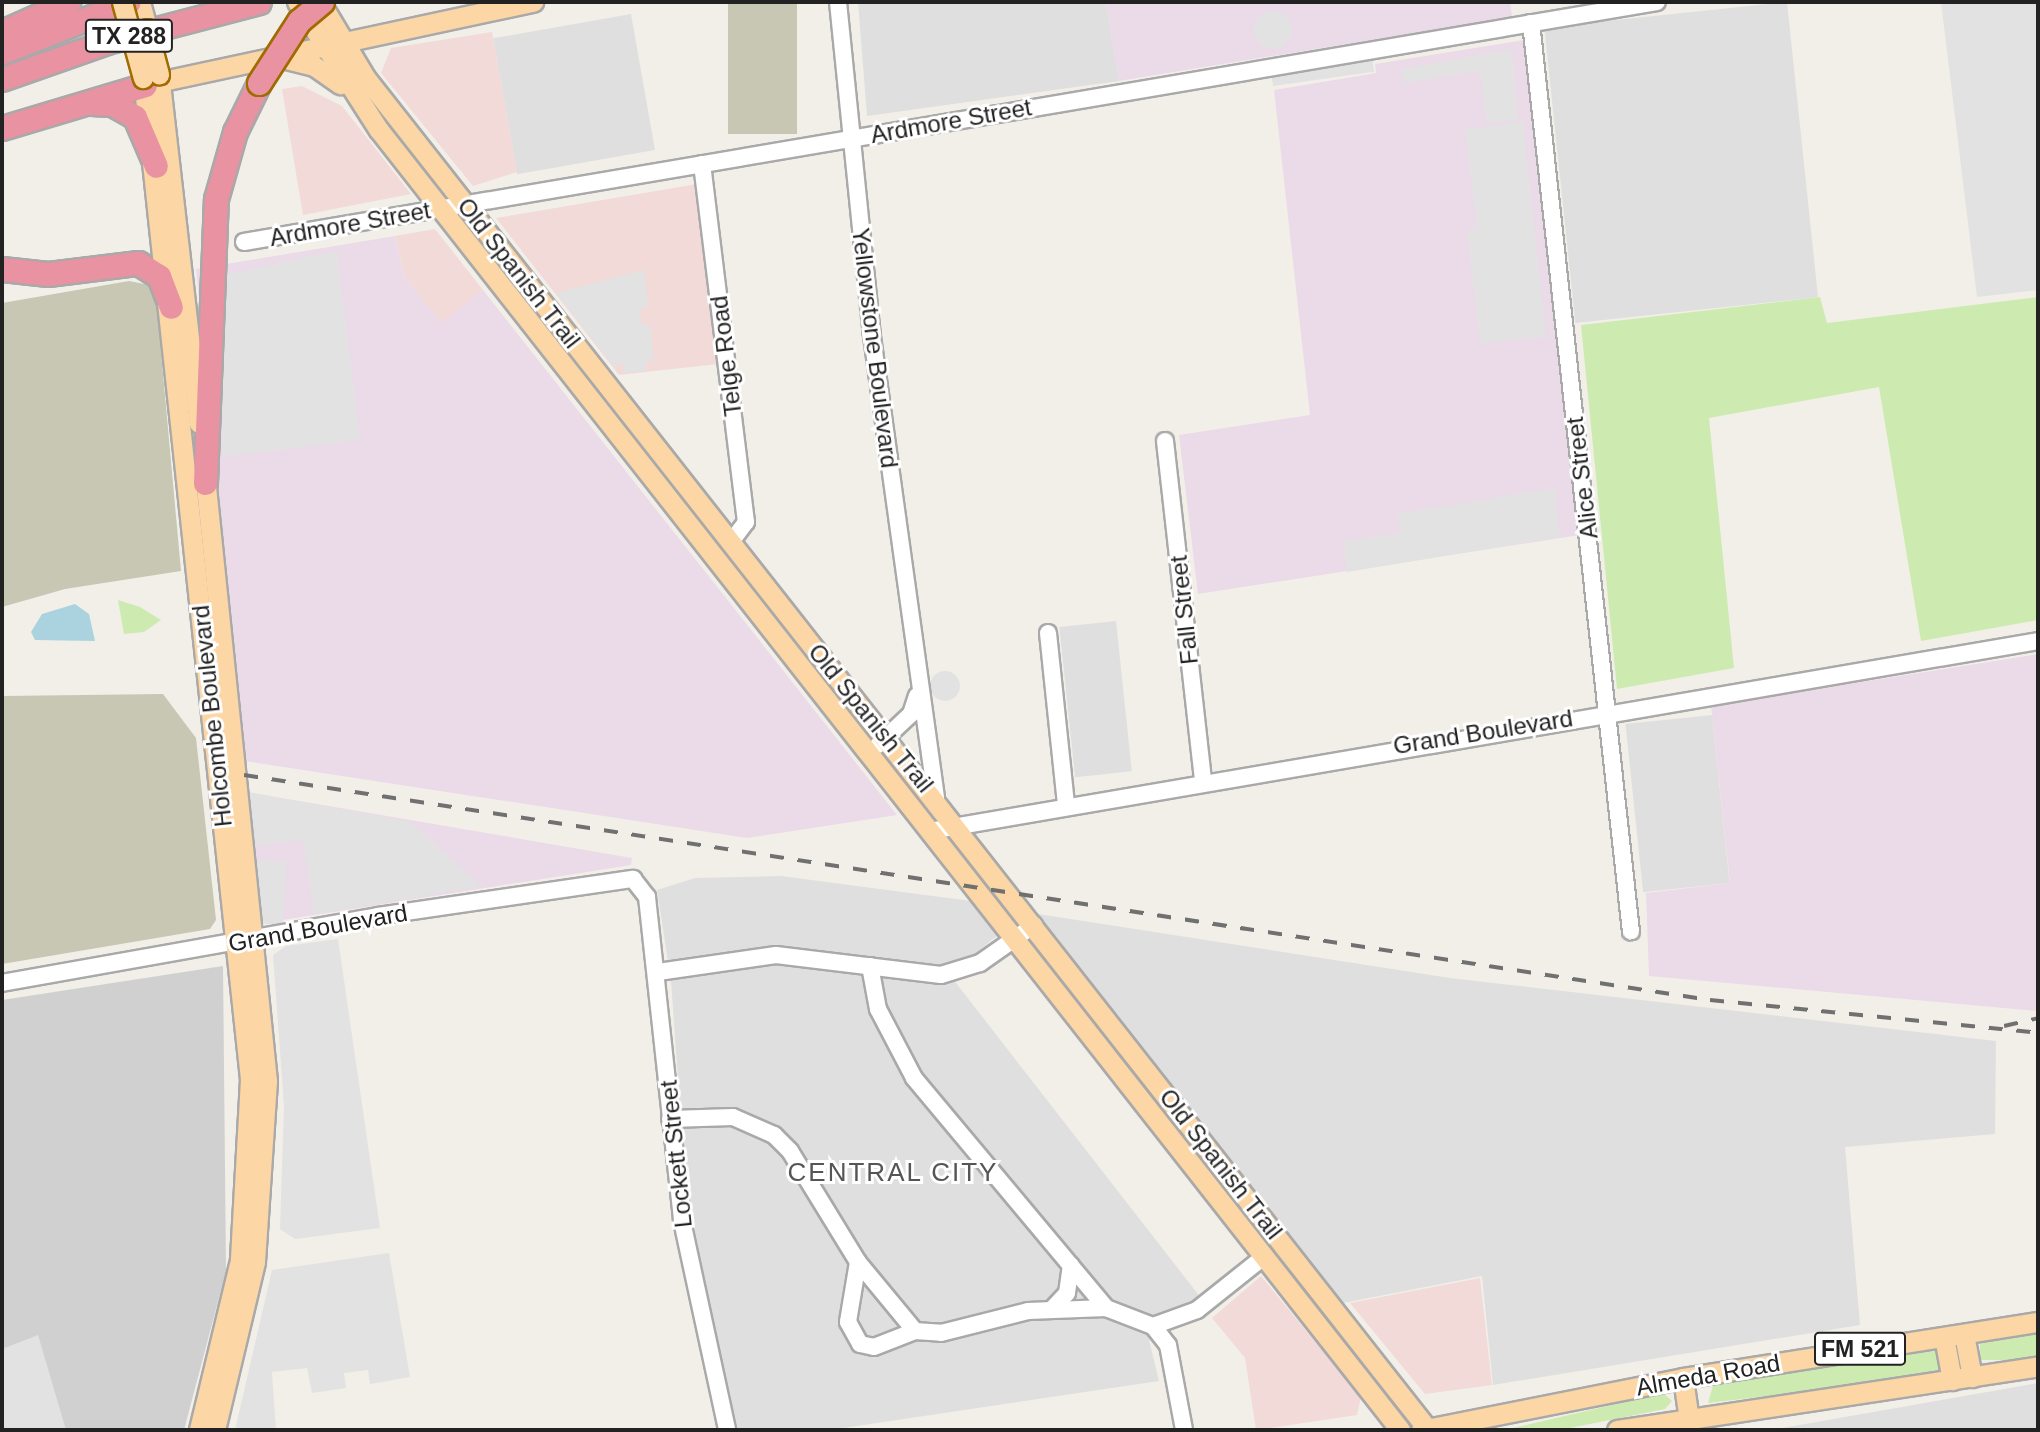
<!DOCTYPE html>
<style>
body{margin:0}
#map{position:relative;width:2040px;height:1432px;overflow:hidden;background:#f2efe9;font-family:Arial,sans-serif}
div>[style]{position:absolute}
.residential>*{inset:0;background:#e0dfdf;transform-origin:0 0}
.commercial>*{inset:0;background:#f2dad9}
.industrial>*{inset:0;background:#ebdbe8}
.religious>*{inset:0;background:#d0d0d0}
.construction>*{inset:0;background:#c7c7b4;transform-origin:0 0}
.grass>*{inset:0;background:#cdebb0;transform-origin:0 0}
.parking>*{inset:0;background:#e2e2e2;transform-origin:0 0}
.round{border-radius:50%}
.water>*{inset:0;background:#aad3df}
.roads{filter:drop-shadow(2px 0 #a9a9a9) drop-shadow(-2px 0 #a9a9a9) drop-shadow(0 2px #a9a9a9) drop-shadow(0 -2px #a9a9a9)}
.minor>*{height:16px;margin:-8px;padding:0 8px;transform-origin:8px;border-radius:8px;background:#fff}
.major>*{height:19px;margin:-9.5px;padding:0 9.5px;transform-origin:9.5px;border-radius:9.5px;background:#fcd6a4}
.highway>*{height:23px;margin:-11.5px;padding:0 11.5px;transform-origin:11.5px;border-radius:11.5px;background:#e892a2}
.rail>*{height:3.5px;margin-top:-1.75px;transform-origin:0;background:repeating-linear-gradient(90deg,#707070 0 14px,transparent 0 28px)}
.bridges{filter:drop-shadow(2px 0 #a06b00) drop-shadow(-2px 0 #a06b00) drop-shadow(0 2px #a06b00) drop-shadow(0 -2px #a06b00)}
.major-bridge>*{height:19px;margin:-9.5px;padding:0 9.5px;transform-origin:9.5px;border-radius:9.5px;background:#fcd6a4}
.highway-bridge>*{height:23px;margin:-11.5px;padding:0 11.5px;transform-origin:11.5px;border-radius:11.5px;background:#e892a2}
span{translate:-50% -50%;white-space:nowrap;text-align:center;line-height:1.15;-webkit-text-stroke:6px #fff;paint-order:stroke}
.shield-label span{padding:2px 5px;background:#fff;border:2px solid;border-radius:5px;-webkit-text-stroke-width:0}
.shield-label{font-size:23px;color:#222;font-weight:700}
.street-label{font-size:24px;color:#222}
.neighbourhood-label{font-size:26px;color:#555;letter-spacing:2px}
.frame{position:absolute;inset:0;border:4px solid #222;pointer-events:none}
</style>
<div id="map">
<div class="residential">
<div style="clip-path:polygon(858px 2px,1106px 2px,1119px 81px,867px 116px)"></div>
<div style="left:1787px;top:2px;width:297px;height:244px;rotate:84deg"></div>
<div style="left:631px;top:14px;width:138px;height:140px;rotate:80deg"></div>
<div style="left:1116px;top:621px;width:151px;height:57px;rotate:84deg"></div>
<div style="left:1712px;top:715px;width:169px;height:87px;rotate:84deg"></div>
<div style="clip-path:polygon(781px 876px,971px 901px,997px 936px,949px 974px,1201px 1298px,1149px 1340px,1159px 1381px,830px 1430px,738px 1430px,689px 1232px,671px 981px,657px 890px,695px 878px)"></div>
<div style="clip-path:polygon(1038px 914px,1450px 978px,1996px 1041px,1995px 1134px,1845px 1147px,1860px 1325px,1493px 1385px,1482px 1276px,1343px 1303px)"></div>
<div style="clip-path:polygon(2038px 1383px,2038px 1430px,1771px 1430px)"></div>
</div>
<div class="commercial">
<div style="clip-path:polygon(492px 32px,517px 172px,473px 186px,381px 73px,391px 48px)"></div>
<div style="clip-path:polygon(302px 86px,342px 106px,411px 194px,303px 215px,282px 89px)"></div>
<div style="clip-path:polygon(697px 184px,718px 364px,619px 375px,496px 218px)"></div>
<div style="clip-path:polygon(435px 229px,483px 290px,442px 324px,404px 277px,395px 236px)"></div>
<div style="clip-path:polygon(1261px 1276px,1361px 1397px,1357px 1415px,1256px 1430px,1245px 1358px,1212px 1318px)"></div>
<div style="clip-path:polygon(1480px 1278px,1492px 1385px,1425px 1394px,1350px 1303px)"></div>
</div>
<div class="industrial">
<div style="clip-path:polygon(1106px 2px,1510px 2px,1512px 17px,1119px 81px)"></div>
<div style="clip-path:polygon(1524px 40px,1580px 535px,1198px 594px,1179px 435px,1310px 415px,1274px 90px,1376px 73px,1375px 64px)"></div>
<div style="clip-path:polygon(395px 236px,404px 277px,442px 323px,483px 290px,897px 815px,747px 838px,245px 761px,196px 269px)"></div>
<div style="clip-path:polygon(2038px 654px,2038px 1011px,1649px 976px,1646px 893px,1730px 883px,1711px 706px)"></div>
<div style="clip-path:polygon(247px 792px,632px 858px,631px 865px,264px 923px)"></div>
</div>
<div class="religious">
<div style="clip-path:polygon(223px 966px,226px 1271px,184px 1430px,2px 1430px,2px 1000px)"></div>
</div>
<div class="construction">
<div style="left:728px;top:2px;width:69px;height:132px"></div>
<div style="clip-path:polygon(129px 281px,155px 286px,181px 571px,65px 589px,2px 607px,2px 303px)"></div>
<div style="clip-path:polygon(163px 694px,196px 738px,216px 920px,210px 929px,2px 964px,2px 696px)"></div>
</div>
<div class="grass">
<div style="clip-path:polygon(1820px 297px,1827px 323px,2038px 297px,2038px 620px,1921px 641px,1879px 387px,1709px 418px,1734px 668px,1617px 689px,1581px 325px)"></div>
<div style="clip-path:polygon(118px 600px,140px 607px,161px 620px,144px 632px,124px 634px)"></div>
<div style="left:2038px;top:1331px;width:29px;height:58px;rotate:90deg"></div>
<div style="clip-path:polygon(1929px 1349px,1939px 1352px,1939px 1376px,1708px 1403px,1713px 1385px)"></div>
<div style="clip-path:polygon(1663px 1393px,1672px 1401px,1665px 1409px,1560px 1430px,1505px 1430px)"></div>
</div>
<div class="parking">
<div style="clip-path:polygon(1941px 2px,2038px 2px,2038px 290px,1977px 297px)"></div>
<div class="round" style="left:1254px;top:11px;width:38px;height:38px"></div>
<div style="clip-path:polygon(1512px 49px,1518px 120px,1487px 123px,1480px 71px,1404px 83px,1402px 69px)"></div>
<div style="left:1372px;top:57px;width:15px;height:102px;rotate:82deg"></div>
<div style="clip-path:polygon(1523px 122px,1546px 337px,1480px 343px,1467px 230px,1477px 228px,1465px 130px)"></div>
<div style="clip-path:polygon(337px 251px,360px 440px,222px 457px,224px 275px)"></div>
<div style="clip-path:polygon(644px 270px,648px 305px,639px 310px,642px 325px,650px 325px,654px 360px,646px 362px,646px 371px,625px 373px,623px 363px,614px 367px,556px 293px)"></div>
<div style="clip-path:polygon(1555px 488px,1560px 537px,1347px 572px,1344px 541px,1400px 533px,1397px 514px)"></div>
<div class="round" style="left:930px;top:671px;width:30px;height:30px"></div>
<div style="clip-path:polygon(247px 792px,410px 822px,481px 886px,314px 914px,303px 840px,254px 846px)"></div>
<div style="left:256px;top:859px;width:31px;height:64px;rotate:4deg"></div>
<div style="clip-path:polygon(338px 939px,380px 1228px,295px 1239px,280px 1229px,284px 1106px,273px 955px,286px 946px)"></div>
<div style="clip-path:polygon(389px 1253px,410px 1377px,370px 1384px,368px 1370px,344px 1373px,346px 1388px,312px 1393px,307px 1368px,272px 1372px,276px 1430px,235px 1430px,272px 1270px)"></div>
<div style="clip-path:polygon(38px 1335px,66px 1430px,2px 1430px,2px 1349px)"></div>
</div>
<div class="water">
<div style="clip-path:polygon(75px 604px,89px 614px,95px 641px,35px 640px,31px 632px,42px 614px)"></div>
</div>
<div class="roads">
<div class="minor">
<div style="left:838px;top:2px;width:329px;rotate:84.2deg"></div>
<div style="left:871px;top:329px;width:474px;rotate:82.1deg"></div>
<div style="left:1531px;top:23px;width:914px;rotate:83.72deg"></div>
<div style="left:702px;top:164px;width:361px;rotate:83deg"></div>
<div style="left:746px;top:522px;width:25px;rotate:127deg"></div>
<div style="left:244px;top:242px;width:1433px;rotate:-9.64deg"></div>
<div style="left:1165px;top:441px;width:341px;rotate:83.6deg"></div>
<div style="left:1048px;top:633px;width:172px;rotate:84deg"></div>
<div style="left:878px;top:745px;width:45px;rotate:-43.2deg"></div>
<div style="left:911px;top:714px;width:19px;rotate:-72deg"></div>
<div style="left:930px;top:831px;width:1124px;rotate:-9.73deg"></div>
<div style="left:870px;top:966px;width:44px;rotate:79.5deg"></div>
<div style="left:878px;top:1009px;width:78px;rotate:62.4deg"></div>
<div style="left:914px;top:1078px;width:300px;rotate:50.1deg"></div>
<div style="left:658px;top:972px;width:119px;rotate:-8.2deg"></div>
<div style="left:776px;top:955px;width:166px;rotate:6.9deg"></div>
<div style="left:941px;top:975px;width:41px;rotate:-17.1deg"></div>
<div style="left:980px;top:963px;width:66px;rotate:-35.1deg"></div>
<div style="left:2px;top:983px;width:382px;rotate:-10.1deg"></div>
<div style="left:378px;top:916px;width:258px;rotate:-8.3deg"></div>
<div style="left:633px;top:879px;width:23px;rotate:52deg"></div>
<div style="left:647px;top:897px;width:326px;rotate:83.8deg"></div>
<div style="left:682px;top:1221px;width:214px;rotate:77.8deg"></div>
<div style="left:670px;top:1119px;width:63px;rotate:-1.8deg"></div>
<div style="left:733px;top:1117px;width:45px;rotate:23.7deg"></div>
<div style="left:774px;top:1135px;width:23px;rotate:45deg"></div>
<div style="left:790px;top:1151px;width:130px;rotate:58.5deg"></div>
<div style="left:858px;top:1262px;width:61px;rotate:99.5deg"></div>
<div style="left:848px;top:1322px;width:25px;rotate:61deg"></div>
<div style="left:860px;top:1344px;width:14px;rotate:12deg"></div>
<div style="left:874px;top:1347px;width:44px;rotate:-21.3deg"></div>
<div style="left:915px;top:1331px;width:26px;rotate:4deg"></div>
<div style="left:941px;top:1333px;width:90px;rotate:-14.2deg"></div>
<div style="left:1028px;top:1311px;width:78px;rotate:-2.2deg"></div>
<div style="left:1106px;top:1308px;width:50px;rotate:21deg"></div>
<div style="left:1153px;top:1326px;width:24px;rotate:52deg"></div>
<div style="left:1168px;top:1345px;width:86px;rotate:79.3deg"></div>
<div style="left:858px;top:1262px;width:89px;rotate:50.4deg"></div>
<div style="left:1054px;top:1307px;width:19px;rotate:-47deg"></div>
<div style="left:1067px;top:1293px;width:28px;rotate:-82deg"></div>
<div style="left:1153px;top:1326px;width:47px;rotate:-20deg"></div>
<div style="left:1197px;top:1310px;width:87px;rotate:-38.5deg"></div>
</div>
<div class="major">
<div style="left:140px;top:2px;width:28px;rotate:75deg"></div>
<div style="left:297px;top:2px;width:152px;rotate:57.4deg"></div>
<div style="left:379px;top:130px;width:1653px;rotate:51.85deg"></div>
<div style="left:320px;top:2px;width:87px;rotate:59deg"></div>
<div style="left:365px;top:77px;width:1721px;rotate:51.84deg"></div>
<div style="left:286px;top:59px;width:29px;rotate:14deg"></div>
<div style="left:314px;top:66px;width:32px;rotate:35deg"></div>
<div style="left:159px;top:74px;width:351px;rotate:83.5deg"></div>
<div style="left:143px;top:78px;width:1007px;rotate:83.9deg"></div>
<div style="left:250px;top:1079px;width:181px;rotate:93.2deg"></div>
<div style="left:240px;top:1260px;width:175px;rotate:103.6deg"></div>
<div style="left:149px;top:84px;width:393px;rotate:-12.1deg"></div>
<div style="left:204px;top:467px;width:617px;rotate:84.14deg"></div>
<div style="left:267px;top:1081px;width:181px;rotate:93.8deg"></div>
<div style="left:255px;top:1262px;width:173px;rotate:103.4deg"></div>
<div style="left:1964px;top:1334px;width:44px;rotate:79.5deg"></div>
<div style="left:1944px;top:1337px;width:44px;rotate:79.5deg"></div>
<div style="left:1683px;top:1378px;width:42px;rotate:81.9deg"></div>
<div style="left:1421px;top:1430px;width:267px;rotate:-11.2deg"></div>
<div style="left:1683px;top:1378px;width:359px;rotate:-9deg"></div>
<div style="left:1617px;top:1430px;width:426px;rotate:-8.6deg"></div>
</div>
<div class="highway">
<div style="left:2px;top:32px;width:73px;rotate:-24.1deg"></div>
<div style="left:2px;top:52px;width:136px;rotate:-21.5deg"></div>
<div style="left:2px;top:79px;width:111px;rotate:-19.4deg"></div>
<div style="left:107px;top:42px;width:157px;rotate:-14.7deg"></div>
<div style="left:91px;top:103px;width:21px;rotate:3deg"></div>
<div style="left:112px;top:104px;width:26px;rotate:29deg"></div>
<div style="left:135px;top:117px;width:53px;rotate:66.8deg"></div>
<div style="left:2px;top:128px;width:149px;rotate:-16.7deg"></div>
<div style="left:2px;top:269px;width:46px;rotate:6.2deg"></div>
<div style="left:48px;top:274px;width:91px;rotate:-7deg"></div>
<div style="left:138px;top:263px;width:25px;rotate:32deg"></div>
<div style="left:159px;top:276px;width:33px;rotate:69deg"></div>
<div style="left:205px;top:483px;width:284px;rotate:-87.8deg"></div>
<div style="left:216px;top:199px;width:70px;rotate:-74.2deg"></div>
<div style="left:235px;top:132px;width:55px;rotate:-63.9deg"></div>
</div>
</div>
<div class="rail">
<div style="left:244px;top:775px;width:1483px;rotate:8.73deg"></div>
<div style="left:1710px;top:1000px;width:330px;rotate:5.7deg"></div>
<div style="left:2004px;top:1026px;width:35px;rotate:-13deg"></div>
</div>
<div class="bridges">
<div class="major-bridge">
<div style="left:122px;top:2px;width:79px;rotate:74.6deg"></div>
<div style="left:147px;top:29px;width:47px;rotate:75.1deg"></div>
</div>
<div class="highway-bridge">
<div style="left:259px;top:83px;width:74px;rotate:-57.2deg"></div>
<div style="left:299px;top:21px;width:30px;rotate:-40deg"></div>
</div>
</div>
<div class="shield-label">
<span style="left:129px;top:36px">TX 288</span>
<span style="left:1860px;top:1349px">FM 521</span>
</div>
<div class="street-label">
<span style="left:951px;top:121px;rotate:-10deg">Ardmore Street</span>
<span style="left:350px;top:224px;rotate:-10deg">Ardmore Street</span>
<span style="left:519px;top:273px;rotate:52deg">Old Spanish Trail</span>
<span style="left:875px;top:348px;rotate:83deg">Yellowstone Boulevard</span>
<span style="left:726px;top:356px;rotate:-97deg">Telge Road</span>
<span style="left:1582px;top:478px;rotate:-97deg">Alice Street</span>
<span style="left:1184px;top:610px;rotate:-96deg">Fall Street</span>
<span style="left:212px;top:716px;rotate:-96deg">Holcombe Boulevard</span>
<span style="left:871px;top:718px;rotate:51deg">Old Spanish Trail</span>
<span style="left:1483px;top:732px;rotate:-9deg">Grand Boulevard</span>
<span style="left:318px;top:928px;rotate:-10deg">Grand Boulevard</span>
<span style="left:676px;top:1154px;rotate:-96deg">Lockett Street</span>
<span style="left:1221px;top:1164px;rotate:52deg">Old Spanish Trail</span>
<span style="left:1708px;top:1375px;rotate:-10deg">Almeda Road</span>
</div>
<div class="neighbourhood-label">
<span style="left:893px;top:1173px">CENTRAL CITY</span>
</div>
<div class="frame"></div>
</div>
